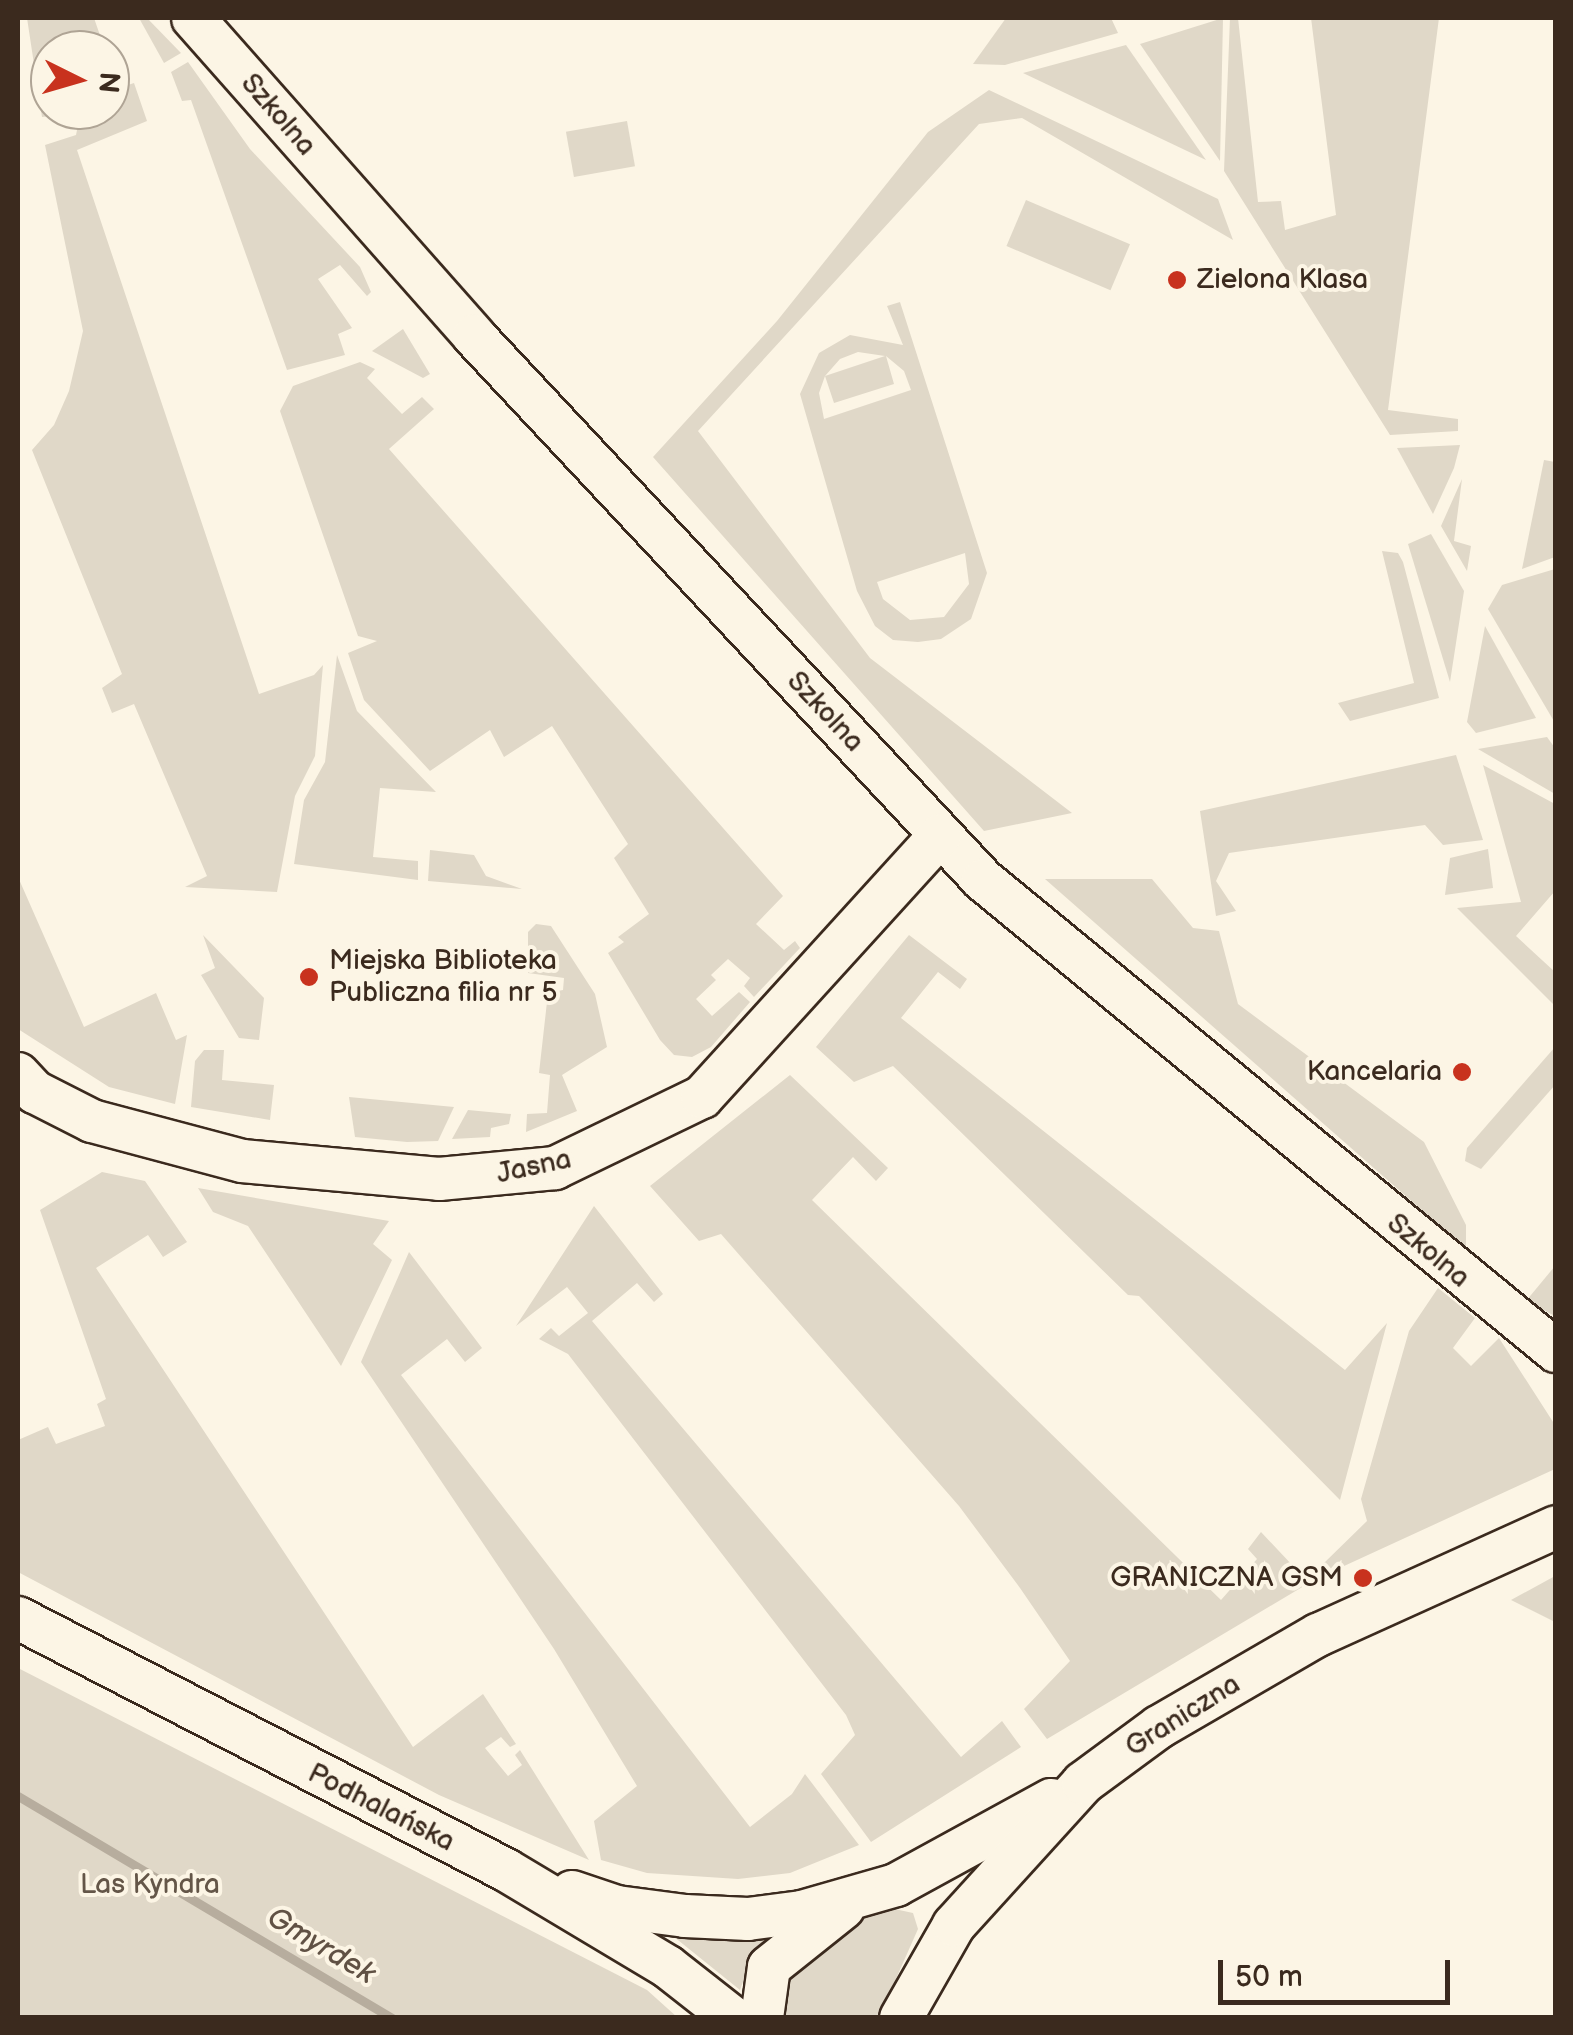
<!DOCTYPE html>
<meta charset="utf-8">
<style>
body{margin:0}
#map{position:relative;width:1573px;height:2035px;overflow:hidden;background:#fcf5e5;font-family:"Balsamiq Sans",sans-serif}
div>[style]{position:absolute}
.green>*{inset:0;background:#e0d8c8;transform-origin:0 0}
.stream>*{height:9px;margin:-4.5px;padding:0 4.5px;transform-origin:4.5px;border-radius:4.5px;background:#b7ad9e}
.roads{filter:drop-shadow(2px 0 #3b2a1e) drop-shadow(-2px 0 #3b2a1e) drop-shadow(0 2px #3b2a1e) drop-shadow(0 -2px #3b2a1e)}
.minor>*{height:42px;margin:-21px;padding:0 21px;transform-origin:21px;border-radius:21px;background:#fcf5e5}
.dots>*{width:28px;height:28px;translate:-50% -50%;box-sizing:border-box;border:5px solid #fcf5e5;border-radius:50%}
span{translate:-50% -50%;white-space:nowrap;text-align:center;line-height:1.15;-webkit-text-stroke:8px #fcf5e5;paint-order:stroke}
.street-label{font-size:28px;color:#3b2a1e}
.poi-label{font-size:28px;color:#3b2a1e}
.left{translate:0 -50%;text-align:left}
.right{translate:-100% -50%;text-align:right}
.park-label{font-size:28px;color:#645648}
.water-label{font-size:30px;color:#605144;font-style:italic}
.frame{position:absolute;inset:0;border:20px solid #3b2a1e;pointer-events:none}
.north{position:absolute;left:30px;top:30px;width:100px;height:100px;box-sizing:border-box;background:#fcf5e5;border:2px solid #afa495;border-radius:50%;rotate:95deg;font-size:28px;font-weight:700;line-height:40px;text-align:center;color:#3b2a1e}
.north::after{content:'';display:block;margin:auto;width:35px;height:45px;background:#c8321e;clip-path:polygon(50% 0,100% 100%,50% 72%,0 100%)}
.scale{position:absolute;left:1218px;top:1960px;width:232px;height:45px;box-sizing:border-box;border:5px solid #3b2a1e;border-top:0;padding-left:12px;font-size:30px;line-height:35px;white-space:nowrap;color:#3b2a1e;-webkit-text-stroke:8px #fcf5e5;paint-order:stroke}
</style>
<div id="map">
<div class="green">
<div style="clip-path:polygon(27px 18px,94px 18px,103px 44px,50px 50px,50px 110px,69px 114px,42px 117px)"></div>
<div style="clip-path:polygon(139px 18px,147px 18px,181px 53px,164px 63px)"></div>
<div style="clip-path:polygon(1006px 18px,1111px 18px,1118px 33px,1005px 65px,973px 64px)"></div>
<div style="clip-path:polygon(1223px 18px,1220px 161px,1140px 44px)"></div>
<div style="clip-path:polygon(1230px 18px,1238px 18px,1258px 202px,1281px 201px,1285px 230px,1336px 215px,1311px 18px,1439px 18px,1388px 410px,1458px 419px,1458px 431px,1390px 435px,1224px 171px)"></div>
<div style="clip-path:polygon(1126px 45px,1206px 160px,1023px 73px)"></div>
<div style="clip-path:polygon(188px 62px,250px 149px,360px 267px,371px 292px,367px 296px,340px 265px,318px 279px,352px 328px,338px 334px,345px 355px,287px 370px,191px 100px,182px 101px,171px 72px)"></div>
<div style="clip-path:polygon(134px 83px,147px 121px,77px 150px,259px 694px,314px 675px,323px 665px,315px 756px,295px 796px,277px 892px,185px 887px,207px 876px,134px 704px,112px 713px,102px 688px,122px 674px,32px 450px,54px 425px,69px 391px,83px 331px,45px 145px,76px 135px,81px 110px,110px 110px,110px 91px)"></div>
<div style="clip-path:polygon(989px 90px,1218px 199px,1233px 240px,1022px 118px,979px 124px,698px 431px,870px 658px,1072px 813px,984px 831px,653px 457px,777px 321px,928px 132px)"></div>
<div style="left:627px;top:121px;width:46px;height:62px;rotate:80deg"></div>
<div style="left:1026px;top:200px;width:113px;height:50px;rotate:23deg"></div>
<div style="clip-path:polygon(evenodd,900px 302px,987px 573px,971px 619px,941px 639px,918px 642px,893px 640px,875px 626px,857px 591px,800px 394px,819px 353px,850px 335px,903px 345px,887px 306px,900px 302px,858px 352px,885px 356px,825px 376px,840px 359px,858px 352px,900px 302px,886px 356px,904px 371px,911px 390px,824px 419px,819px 393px,825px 376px,834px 403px,894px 384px,886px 356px,900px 302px,965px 553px,969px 584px,944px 617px,910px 620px,883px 599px,877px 582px,965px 553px)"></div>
<div style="clip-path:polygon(403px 329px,430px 374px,423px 378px,372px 351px)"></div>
<div style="clip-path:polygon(360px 362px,375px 369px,367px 378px,402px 414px,422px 397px,434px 409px,389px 449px,783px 896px,756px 924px,784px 950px,795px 941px,800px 948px,754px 997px,744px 986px,750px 978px,728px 959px,711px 975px,716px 980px,696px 999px,712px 1016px,739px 992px,750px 1002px,711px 1047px,692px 1057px,674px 1055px,660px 1040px,608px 953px,624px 942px,618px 937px,649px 914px,614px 858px,628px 844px,552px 726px,504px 757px,490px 730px,430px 771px,364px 700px,348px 653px,377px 641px,358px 636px,280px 411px,293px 386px)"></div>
<div style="clip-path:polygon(1460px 445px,1454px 468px,1433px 514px,1397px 448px)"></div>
<div style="clip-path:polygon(1544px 460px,1555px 462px,1555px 557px,1522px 569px)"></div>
<div style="clip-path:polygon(1462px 479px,1454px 541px,1471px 546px,1467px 571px,1441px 526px)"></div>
<div style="clip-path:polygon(1431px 534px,1464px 591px,1450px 682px,1408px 544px)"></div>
<div style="clip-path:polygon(1382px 551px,1398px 553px,1403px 562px,1439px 698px,1350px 721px,1338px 703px,1414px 683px)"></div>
<div style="clip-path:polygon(1555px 569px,1556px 569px,1555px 723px,1488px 609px,1502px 585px)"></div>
<div style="clip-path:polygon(1485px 626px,1536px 718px,1476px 733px,1467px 722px)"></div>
<div style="clip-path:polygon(337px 655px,357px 711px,436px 792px,380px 788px,373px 857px,418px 861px,418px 880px,294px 864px,304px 800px,325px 762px)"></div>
<div style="clip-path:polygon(1547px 737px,1555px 748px,1555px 794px,1478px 749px)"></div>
<div style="clip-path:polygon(1456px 755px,1483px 840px,1443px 845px,1425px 825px,1229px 853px,1216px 881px,1236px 911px,1216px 916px,1200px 811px)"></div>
<div style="clip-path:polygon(1483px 765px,1555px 804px,1555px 891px,1516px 936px,1555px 972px,1555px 1006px,1457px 908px,1521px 902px)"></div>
<div style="clip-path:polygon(1488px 849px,1493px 888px,1445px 895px,1450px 858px)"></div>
<div style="clip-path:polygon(430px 850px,474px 855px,486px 876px,522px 889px,428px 881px)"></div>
<div style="clip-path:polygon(18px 877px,84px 1027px,156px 993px,176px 1040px,187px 1035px,175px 1104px,109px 1087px,18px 1029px)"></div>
<div style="clip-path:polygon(1045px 879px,1152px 879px,1193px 928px,1219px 931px,1238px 1004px,1424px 1142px,1466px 1225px,1466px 1249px)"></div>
<div style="clip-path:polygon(536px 924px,551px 926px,595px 994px,607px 1047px,562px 1075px,577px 1111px,526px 1132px,527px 1114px,547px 1113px,550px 1075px,539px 1073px,548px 993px,563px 990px,564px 978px,528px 973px,528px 932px)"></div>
<div style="clip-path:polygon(203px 935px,264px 998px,259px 1040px,239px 1038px,201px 975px,215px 968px)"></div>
<div style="clip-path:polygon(909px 935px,967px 979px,960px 989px,938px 972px,901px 1018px,1345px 1370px,1387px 1323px,1340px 1500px,1139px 1296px,1128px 1295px,893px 1066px,854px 1082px,816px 1047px)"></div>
<div style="clip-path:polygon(1555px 1047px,1555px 1085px,1481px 1169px,1465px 1161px,1467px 1148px)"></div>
<div style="clip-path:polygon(204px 1050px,224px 1050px,222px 1080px,274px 1085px,270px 1120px,191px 1107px,195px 1061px)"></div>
<div style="clip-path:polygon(790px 1075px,888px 1168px,876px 1181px,853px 1157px,812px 1200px,1221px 1600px,1257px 1559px,1248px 1549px,1261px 1532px,1309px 1583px,1047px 1739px,1024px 1709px,1070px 1661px,1020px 1588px,959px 1506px,721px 1234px,699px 1241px,650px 1186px)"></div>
<div style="clip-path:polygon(349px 1097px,454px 1107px,438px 1141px,407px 1142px,355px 1137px)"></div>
<div style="clip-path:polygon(468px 1110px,511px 1114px,509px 1124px,491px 1128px,490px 1137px,452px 1139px)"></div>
<div style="clip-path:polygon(102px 1172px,145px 1181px,187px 1242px,163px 1257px,148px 1235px,96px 1268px,413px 1747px,483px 1694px,516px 1744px,510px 1747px,501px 1737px,485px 1748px,508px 1776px,522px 1765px,515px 1755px,520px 1750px,589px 1860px,439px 1795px,18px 1572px,18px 1440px,48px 1427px,56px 1444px,105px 1426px,97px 1404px,106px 1399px,40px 1210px)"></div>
<div style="clip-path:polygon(198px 1188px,389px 1221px,373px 1244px,392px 1260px,341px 1366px,248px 1226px,213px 1212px)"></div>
<div style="clip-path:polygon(594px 1206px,663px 1294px,654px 1302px,637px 1283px,592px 1321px,961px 1757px,1002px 1721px,1021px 1747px,871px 1842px,821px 1774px,855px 1735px,846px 1715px,568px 1354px,539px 1339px,551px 1328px,559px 1336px,588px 1313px,567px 1287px,516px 1326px)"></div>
<div style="clip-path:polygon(409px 1252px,482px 1348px,465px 1362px,447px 1339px,401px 1375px,750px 1827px,792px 1794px,805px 1774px,859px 1845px,790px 1873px,738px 1879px,647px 1873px,601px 1860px,594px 1821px,637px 1786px,554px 1649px,361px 1362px)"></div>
<div style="clip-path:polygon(1555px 1266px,1555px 1316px,1526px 1301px)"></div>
<div style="clip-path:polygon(1438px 1288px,1475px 1318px,1453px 1348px,1471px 1366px,1499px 1338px,1555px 1425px,1555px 1469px,1331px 1572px,1324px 1563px,1367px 1521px,1361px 1499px,1409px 1331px)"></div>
<div style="clip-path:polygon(1555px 1576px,1555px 1622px,1511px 1600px)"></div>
<div style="clip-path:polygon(18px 1668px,647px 1990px,677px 2017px,18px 2017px)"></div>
<div style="clip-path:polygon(890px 1908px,913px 1913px,918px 1929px,879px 2017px,777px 2017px,777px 1985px,853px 1922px)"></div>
<div style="clip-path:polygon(663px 1928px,779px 1928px,749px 1965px,740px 1990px)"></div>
</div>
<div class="stream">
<div style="left:18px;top:1796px;width:435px;rotate:30.7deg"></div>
</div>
<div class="roads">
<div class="minor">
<div style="left:193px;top:18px;width:424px;rotate:48.5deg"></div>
<div style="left:474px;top:336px;width:745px;rotate:46.9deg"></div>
<div style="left:983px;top:880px;width:742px;rotate:39.42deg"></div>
<div style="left:18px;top:1074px;width:25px;rotate:47deg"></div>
<div style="left:35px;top:1092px;width:64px;rotate:27deg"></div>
<div style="left:92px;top:1121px;width:155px;rotate:14.9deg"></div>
<div style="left:242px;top:1161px;width:198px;rotate:5.2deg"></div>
<div style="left:439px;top:1179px;width:117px;rotate:-5.4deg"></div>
<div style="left:555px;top:1168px;width:163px;rotate:-25.8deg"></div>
<div style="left:702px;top:1097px;width:354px;rotate:-47.7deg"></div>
<div style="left:18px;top:1618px;width:549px;rotate:27.31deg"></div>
<div style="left:506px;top:1870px;width:189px;rotate:30.9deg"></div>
<div style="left:668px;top:1967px;width:83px;rotate:38.1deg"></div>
<div style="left:572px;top:1892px;width:47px;rotate:18.4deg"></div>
<div style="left:617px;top:1907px;width:69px;rotate:7.5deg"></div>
<div style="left:685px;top:1916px;width:63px;rotate:2.7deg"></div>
<div style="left:748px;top:1919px;width:54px;rotate:-7.4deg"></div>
<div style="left:802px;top:1912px;width:98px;rotate:-16deg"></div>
<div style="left:896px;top:1885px;width:177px;rotate:-28.7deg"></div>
<div style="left:762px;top:2018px;width:51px;rotate:-82.2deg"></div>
<div style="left:769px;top:1967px;width:95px;rotate:-38.6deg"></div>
<div style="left:901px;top:2018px;width:107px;rotate:-60.3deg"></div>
<div style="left:954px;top:1925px;width:192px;rotate:-47.7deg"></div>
<div style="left:1083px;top:1783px;width:94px;rotate:-36.4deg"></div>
<div style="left:1159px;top:1727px;width:184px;rotate:-30.1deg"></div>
<div style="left:1318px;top:1635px;width:261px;rotate:-24.4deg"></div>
</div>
</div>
<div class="dots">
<div style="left:1177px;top:280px;background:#c8321e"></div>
<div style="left:309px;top:977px;background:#c8321e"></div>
<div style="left:1462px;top:1072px;background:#c8321e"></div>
<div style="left:1363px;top:1578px;background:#c8321e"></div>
</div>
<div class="street-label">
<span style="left:278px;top:115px;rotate:49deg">Szkolna</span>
<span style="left:825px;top:712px;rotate:47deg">Szkolna</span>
<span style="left:534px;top:1167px;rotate:-12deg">Jasna</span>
<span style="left:1428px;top:1251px;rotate:40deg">Szkolna</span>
<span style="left:1183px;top:1716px;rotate:-32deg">Graniczna</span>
<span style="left:381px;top:1808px;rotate:27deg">Podhalańska</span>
</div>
<div class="poi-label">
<span class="left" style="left:1197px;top:280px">Zielona Klasa</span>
<span class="left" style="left:329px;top:977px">Miejska Biblioteka<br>Publiczna filia nr 5</span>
<span class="right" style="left:1442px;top:1072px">Kancelaria</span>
<span class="right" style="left:1343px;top:1578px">GRANICZNA GSM</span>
</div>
<div class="park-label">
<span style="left:150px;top:1885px">Las Kyndra</span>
</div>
<div class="water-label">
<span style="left:321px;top:1946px;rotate:31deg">Gmyrdek</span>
</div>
<div class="frame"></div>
<div class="north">N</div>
<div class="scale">50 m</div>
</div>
